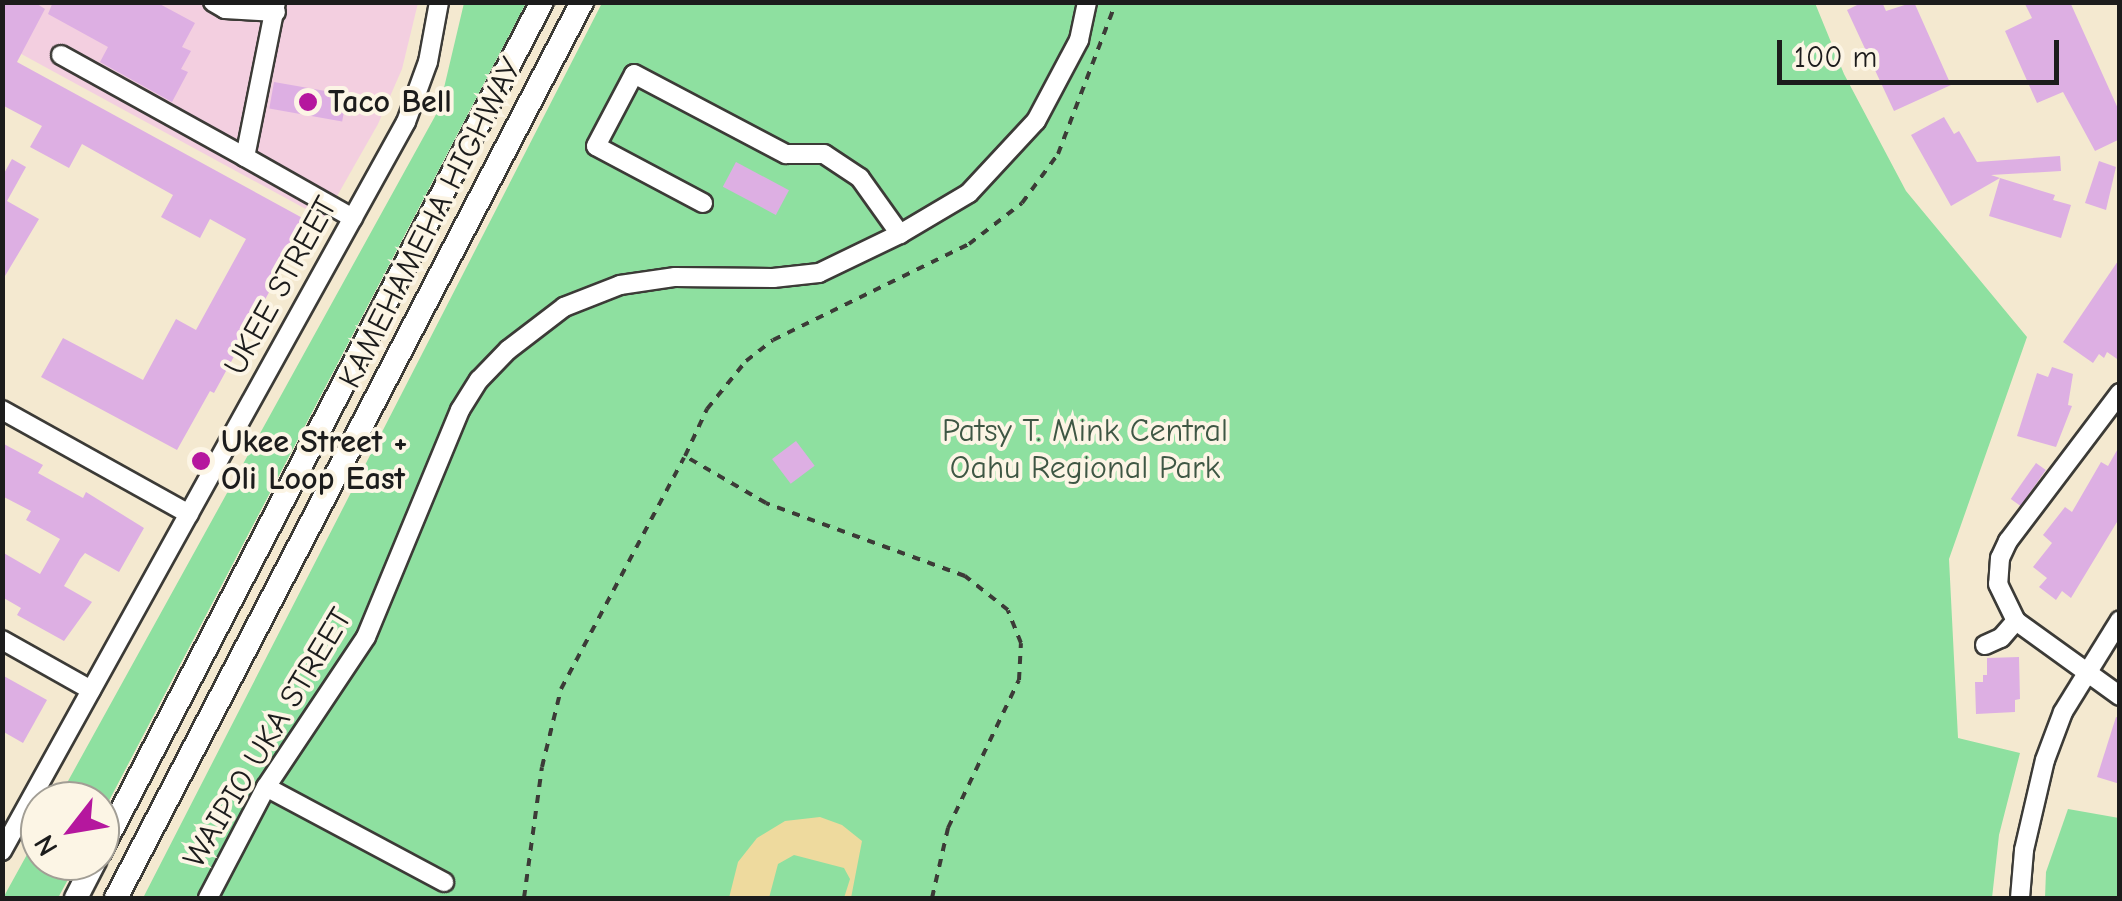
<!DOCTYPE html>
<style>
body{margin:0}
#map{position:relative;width:2122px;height:901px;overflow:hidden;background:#f4e9d0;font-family:"Comic Neue",sans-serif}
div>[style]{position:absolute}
.built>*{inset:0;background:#f3cfe0}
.green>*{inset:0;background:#8ee0a0}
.sand>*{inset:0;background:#eeda9e}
.building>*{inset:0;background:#ddafe3;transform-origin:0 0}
.path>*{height:4px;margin-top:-2px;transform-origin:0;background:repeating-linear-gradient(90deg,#3c3b37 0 8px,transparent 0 16px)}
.roads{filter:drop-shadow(2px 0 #3c3b37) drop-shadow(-2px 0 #3c3b37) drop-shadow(0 2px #3c3b37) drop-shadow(0 -2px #3c3b37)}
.minor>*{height:18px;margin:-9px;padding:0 9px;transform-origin:9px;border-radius:9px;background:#fff}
.major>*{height:22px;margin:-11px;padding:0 11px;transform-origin:11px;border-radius:11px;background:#fff}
.dots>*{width:28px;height:28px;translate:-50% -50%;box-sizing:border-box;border:5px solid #fcf5e5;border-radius:50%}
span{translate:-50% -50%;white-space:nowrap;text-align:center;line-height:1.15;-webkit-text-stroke:8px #fcf5e5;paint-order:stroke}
.poi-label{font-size:32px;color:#1c1c1c;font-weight:700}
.left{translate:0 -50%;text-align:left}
.street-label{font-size:32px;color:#1c1c1c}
.park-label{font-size:32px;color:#3e5744}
.frame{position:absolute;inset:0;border:5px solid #1c1c1c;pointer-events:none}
.north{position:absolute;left:20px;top:781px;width:100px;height:100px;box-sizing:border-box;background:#fcf5e5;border:2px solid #a29e95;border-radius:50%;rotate:239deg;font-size:28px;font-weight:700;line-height:40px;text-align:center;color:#1c1c1c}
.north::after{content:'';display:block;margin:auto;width:35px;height:45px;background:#b5179e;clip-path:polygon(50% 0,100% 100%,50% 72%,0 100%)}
.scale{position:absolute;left:1777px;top:40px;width:282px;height:45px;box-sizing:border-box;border:5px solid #1c1c1c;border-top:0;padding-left:12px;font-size:30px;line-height:35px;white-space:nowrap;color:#1c1c1c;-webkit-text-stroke:8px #fcf5e5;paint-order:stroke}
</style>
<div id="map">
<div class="built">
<div style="clip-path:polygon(2px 3px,418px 3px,402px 69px,378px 124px,324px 219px,3px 44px)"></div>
</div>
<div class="green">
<div style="clip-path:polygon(464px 3px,526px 3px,100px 818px,100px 801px,57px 801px,439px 109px)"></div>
<div style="clip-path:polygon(602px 3px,1815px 3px,1844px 74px,1906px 191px,2027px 337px,1949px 559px,1958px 738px,2020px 753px,1999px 835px,1992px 898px,143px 898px)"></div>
<div style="clip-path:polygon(2068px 809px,2119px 818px,2119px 898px,2045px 898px,2046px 872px)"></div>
<div style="clip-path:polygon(40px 831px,40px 861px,78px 861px,58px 898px,3px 898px)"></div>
</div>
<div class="sand">
<div style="clip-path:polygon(820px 817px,842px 825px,862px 841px,851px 898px,844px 898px,850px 879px,844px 868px,794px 855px,778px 864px,769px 898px,729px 898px,738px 862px,757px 838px,785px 821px)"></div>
</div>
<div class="building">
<div style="clip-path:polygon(2px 2px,34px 2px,45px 9px,17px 62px,308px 221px,214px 393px,210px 391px,177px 450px,41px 377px,63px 338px,143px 380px,176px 319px,196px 330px,246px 239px,210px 219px,200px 238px,161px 217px,173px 195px,82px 144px,69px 168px,30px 147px,42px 126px,2px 105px)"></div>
<div style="clip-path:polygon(53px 2px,156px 2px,195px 23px,182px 47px,191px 51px,181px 69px,188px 72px,172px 102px,100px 62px,108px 47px,48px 14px)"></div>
<div style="clip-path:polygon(1863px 2px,1882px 2px,1886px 11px,1914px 2px,1951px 85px,1894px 111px,1847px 10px)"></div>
<div style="clip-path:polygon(2024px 2px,2070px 2px,2120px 113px,2120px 139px,2095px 151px,2063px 92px,2037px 103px,2005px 31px,2032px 18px)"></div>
<div style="left:274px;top:82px;width:74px;height:27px;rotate:10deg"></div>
<div style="clip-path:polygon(1944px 117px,1954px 134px,1959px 131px,1977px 162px,2060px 156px,2061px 171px,1991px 175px,2000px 178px,1951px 206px,1911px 135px)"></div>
<div style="clip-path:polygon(12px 159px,26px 167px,7px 201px,39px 219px,2px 281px,2px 177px)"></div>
<div style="clip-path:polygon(2099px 161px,2116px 167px,2106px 210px,2085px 203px)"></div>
<div style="left:736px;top:162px;width:60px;height:28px;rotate:28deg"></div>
<div style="clip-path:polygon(2000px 178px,2055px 195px,2053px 200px,2071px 205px,2061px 238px,1989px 216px)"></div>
<div style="clip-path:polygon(2120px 258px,2120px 361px,2107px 352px,2104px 358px,2099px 354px,2093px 363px,2063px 342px)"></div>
<div style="clip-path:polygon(2052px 367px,2073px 374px,2068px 405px,2072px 406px,2056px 447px,2017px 436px,2037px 373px,2048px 377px)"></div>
<div style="left:796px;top:441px;width:31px;height:30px;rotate:53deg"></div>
<div style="clip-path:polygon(2px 443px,43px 465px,38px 473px,83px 498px,86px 492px,144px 528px,119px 572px,85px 553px,80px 559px,64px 586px,92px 602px,64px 641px,17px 615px,21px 608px,2px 597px,2px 552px,40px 574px,60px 539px,26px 520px,31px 511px,2px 496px)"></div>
<div style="clip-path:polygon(2120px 445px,2120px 517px,2071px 598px,2062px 591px,2056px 600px,2039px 587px,2047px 578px,2033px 567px,2052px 543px,2043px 535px,2065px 507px,2072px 512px,2101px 462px,2108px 466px)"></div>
<div style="left:2036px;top:463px;width:12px;height:44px;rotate:35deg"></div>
<div style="clip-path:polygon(2019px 657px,2020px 699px,2015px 700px,2015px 712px,1976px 714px,1975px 682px,1983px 682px,1983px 675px,1987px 675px,1987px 658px)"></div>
<div style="clip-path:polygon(2px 675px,47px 700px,23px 743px,2px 731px)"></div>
<div style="clip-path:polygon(2116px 717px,2120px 718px,2120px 784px,2097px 777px)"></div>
</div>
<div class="path">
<div style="left:524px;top:898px;width:132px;rotate:-82.2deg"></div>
<div style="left:542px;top:767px;width:80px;rotate:-76.3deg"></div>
<div style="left:561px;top:689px;width:262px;rotate:-62deg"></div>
<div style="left:932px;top:898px;width:72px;rotate:-77.1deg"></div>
<div style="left:948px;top:828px;width:164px;rotate:-64.4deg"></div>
<div style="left:1019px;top:680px;width:37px;rotate:-87deg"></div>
<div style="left:1021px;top:643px;width:35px;rotate:-112deg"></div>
<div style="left:1008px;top:610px;width:55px;rotate:-141.7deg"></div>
<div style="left:965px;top:576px;width:212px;rotate:-159.9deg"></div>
<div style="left:766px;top:503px;width:94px;rotate:-149.9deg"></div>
<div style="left:685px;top:456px;width:52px;rotate:-64.9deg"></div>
<div style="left:707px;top:409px;width:62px;rotate:-50.9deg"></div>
<div style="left:746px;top:361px;width:34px;rotate:-38deg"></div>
<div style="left:773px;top:340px;width:218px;rotate:-26.1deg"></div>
<div style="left:969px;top:244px;width:67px;rotate:-37.7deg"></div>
<div style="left:1022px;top:203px;width:61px;rotate:-53.7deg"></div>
<div style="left:1058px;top:154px;width:163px;rotate:-69.1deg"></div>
</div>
<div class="roads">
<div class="minor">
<div style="left:213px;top:2px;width:14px;rotate:30deg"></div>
<div style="left:225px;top:9px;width:51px;rotate:3.4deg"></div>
<div style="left:276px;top:2px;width:158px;rotate:101.3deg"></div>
<div style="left:245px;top:157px;width:124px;rotate:29.5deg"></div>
<div style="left:61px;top:55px;width:210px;rotate:29deg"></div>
<div style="left:703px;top:203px;width:121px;rotate:-152deg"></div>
<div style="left:596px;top:146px;width:81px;rotate:-62.2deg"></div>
<div style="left:634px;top:74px;width:172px;rotate:27.8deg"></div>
<div style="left:786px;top:154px;width:38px"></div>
<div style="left:824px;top:154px;width:43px;rotate:33.7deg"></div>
<div style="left:860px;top:178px;width:69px;rotate:54.5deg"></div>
<div style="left:2120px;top:393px;width:186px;rotate:127.1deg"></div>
<div style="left:2008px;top:541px;width:19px;rotate:115deg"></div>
<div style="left:2000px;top:558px;width:26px;rotate:94deg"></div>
<div style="left:1998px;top:584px;width:41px;rotate:64.1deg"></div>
<div style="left:2016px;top:621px;width:128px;rotate:35.8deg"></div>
<div style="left:2px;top:410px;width:214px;rotate:29.1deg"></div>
<div style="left:2px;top:640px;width:102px;rotate:29.3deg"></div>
<div style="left:1985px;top:645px;width:17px;rotate:-24deg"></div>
<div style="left:2001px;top:638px;width:23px;rotate:-49deg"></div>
<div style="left:266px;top:787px;width:202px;rotate:28.1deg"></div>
<div style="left:2px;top:851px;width:833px;rotate:-61.01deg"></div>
<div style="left:406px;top:122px;width:64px;rotate:-69.9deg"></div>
<div style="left:428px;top:62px;width:61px;rotate:-79.6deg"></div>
<div style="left:208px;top:898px;width:125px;rotate:-62.4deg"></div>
<div style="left:266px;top:787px;width:180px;rotate:-56.3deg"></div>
<div style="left:366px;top:637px;width:246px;rotate:-67.5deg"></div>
<div style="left:460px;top:410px;width:36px;rotate:-58deg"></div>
<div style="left:479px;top:380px;width:42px;rotate:-46deg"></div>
<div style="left:508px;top:350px;width:71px;rotate:-37.5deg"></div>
<div style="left:564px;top:307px;width:60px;rotate:-21.4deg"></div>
<div style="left:620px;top:285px;width:56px;rotate:-8.3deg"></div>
<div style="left:675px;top:277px;width:98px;rotate:0.6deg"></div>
<div style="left:773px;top:278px;width:46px;rotate:-6.2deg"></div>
<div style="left:819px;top:273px;width:90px;rotate:-25.7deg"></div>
<div style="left:900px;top:234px;width:80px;rotate:-30.7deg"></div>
<div style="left:969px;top:193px;width:98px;rotate:-47.1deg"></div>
<div style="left:1036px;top:121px;width:92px;rotate:-62deg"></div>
<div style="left:1079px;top:40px;width:39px;rotate:-78deg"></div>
<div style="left:2020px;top:898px;width:48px;rotate:-85.2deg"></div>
<div style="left:2024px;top:850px;width:92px;rotate:-76.9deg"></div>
<div style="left:2045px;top:760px;width:51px;rotate:-69.4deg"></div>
<div style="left:2063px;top:712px;width:108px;rotate:-58.2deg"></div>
</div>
<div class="major">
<div style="left:100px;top:852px;width:958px;rotate:-62.53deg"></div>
<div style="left:76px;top:898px;width:42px;rotate:-62.8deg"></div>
<div style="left:116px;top:898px;width:1010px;rotate:-62.52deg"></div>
</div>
</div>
<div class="dots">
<div style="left:308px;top:102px;background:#b5179e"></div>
<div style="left:201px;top:461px;background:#b5179e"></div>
</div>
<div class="poi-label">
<span class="left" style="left:328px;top:102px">Taco Bell</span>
<span class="left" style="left:221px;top:461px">Ukee Street +<br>Oli Loop East</span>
</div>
<div class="street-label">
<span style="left:431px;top:223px;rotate:-63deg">KAMEHAMEHA HIGHWAY</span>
<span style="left:281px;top:286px;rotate:-61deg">UKEE STREET</span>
<span style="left:268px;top:738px;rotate:-59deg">WAIPIO UKA STREET</span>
</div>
<div class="park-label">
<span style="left:1085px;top:450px">Patsy T. Mink Central<br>Oahu Regional Park</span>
</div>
<div class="frame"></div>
<div class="north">N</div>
<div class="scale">100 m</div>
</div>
